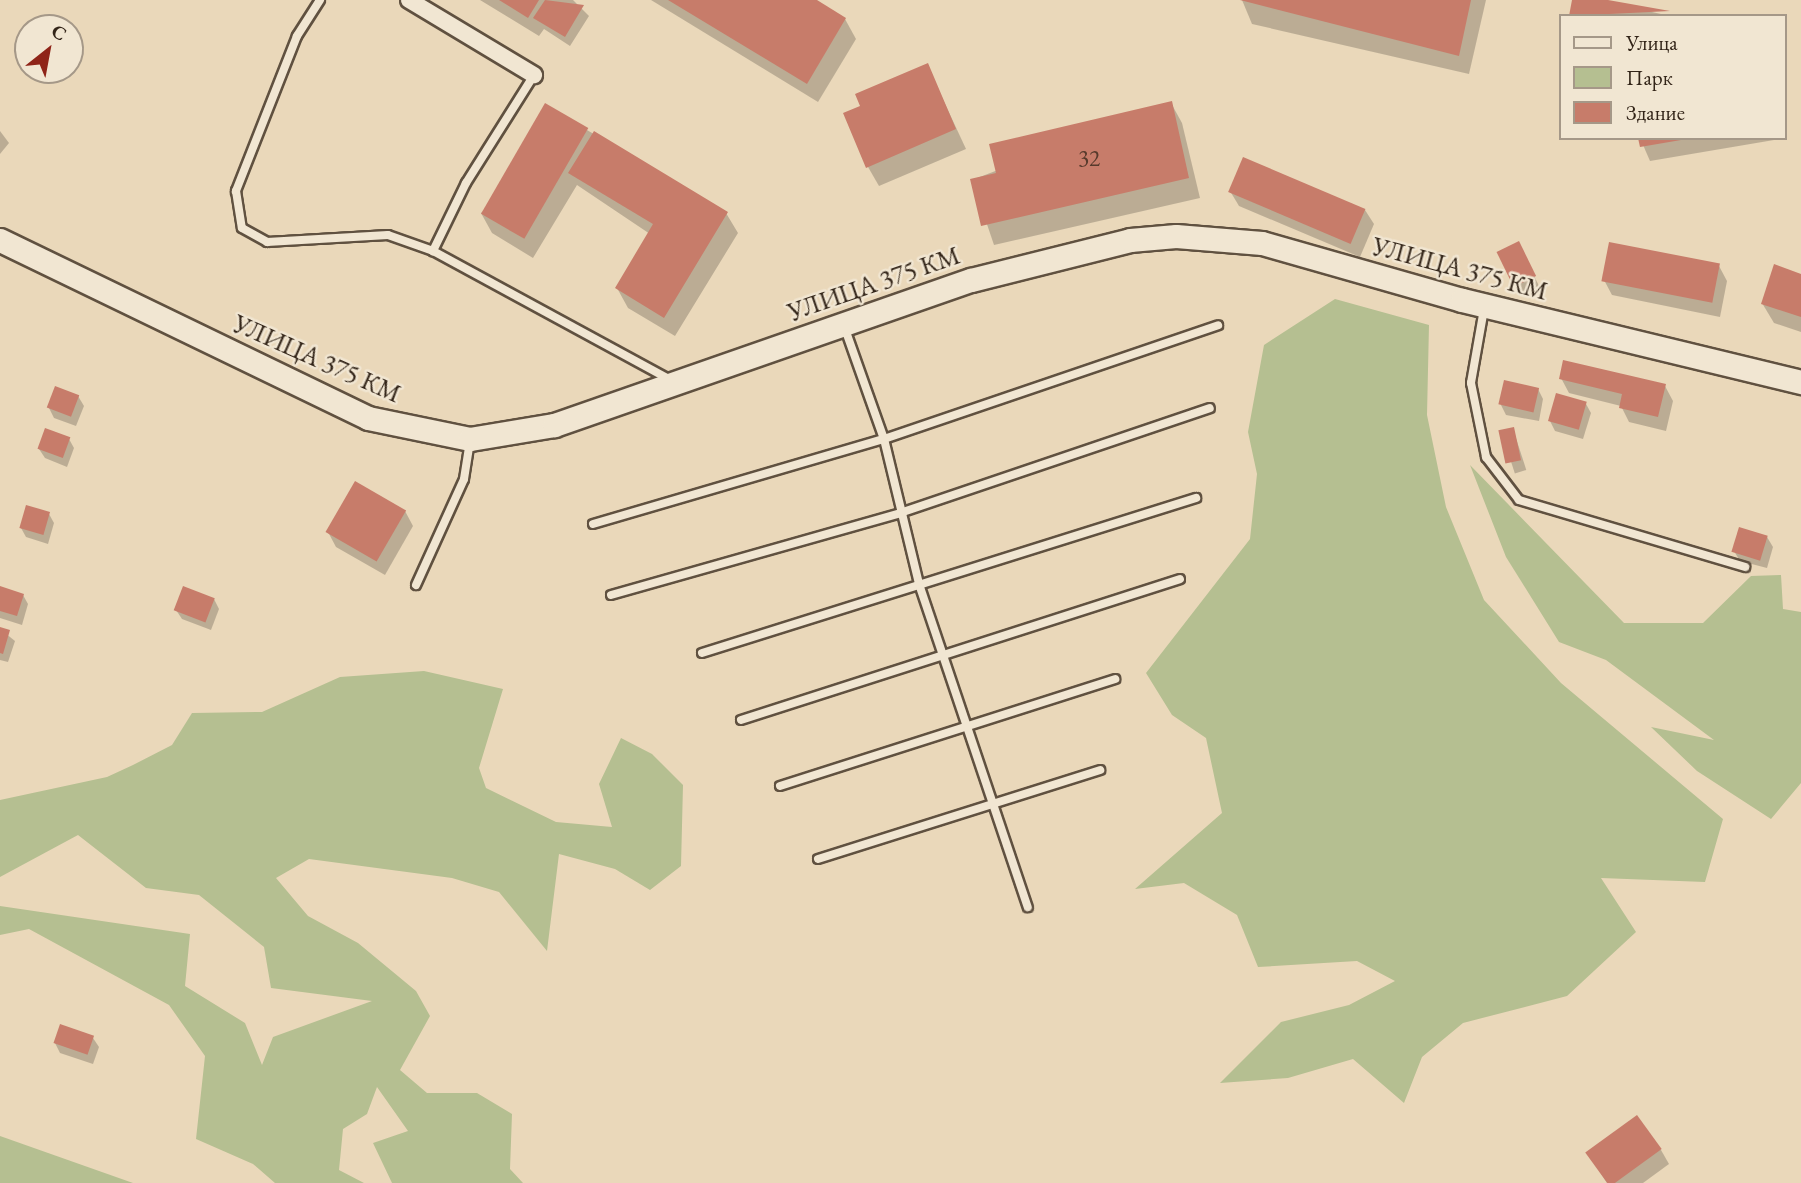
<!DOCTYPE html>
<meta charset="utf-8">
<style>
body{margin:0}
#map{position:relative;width:1801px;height:1183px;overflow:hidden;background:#ead8ba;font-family:"EB Garamond",serif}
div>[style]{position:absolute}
.green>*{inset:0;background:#b5bf91}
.shadow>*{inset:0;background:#0003;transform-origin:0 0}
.building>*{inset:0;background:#c77c6a;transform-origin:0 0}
.roads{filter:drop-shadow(2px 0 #605140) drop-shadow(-2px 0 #605140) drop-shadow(0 2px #605140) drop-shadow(0 -2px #605140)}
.lane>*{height:8px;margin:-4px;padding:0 4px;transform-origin:4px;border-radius:4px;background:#f1e6d2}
.street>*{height:16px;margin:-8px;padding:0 8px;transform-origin:8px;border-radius:8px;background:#f1e6d2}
.secondary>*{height:23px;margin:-11.5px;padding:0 11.5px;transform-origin:11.5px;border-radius:11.5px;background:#f1e6d2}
span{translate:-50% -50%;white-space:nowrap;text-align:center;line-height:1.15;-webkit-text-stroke:5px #f1e6d2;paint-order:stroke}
.number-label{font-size:23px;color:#573a2c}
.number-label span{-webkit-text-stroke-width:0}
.street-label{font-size:26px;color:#322418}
.legend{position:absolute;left:1559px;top:14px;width:228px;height:126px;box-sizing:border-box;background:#f1e6d2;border:2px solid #a59888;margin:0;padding:9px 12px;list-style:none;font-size:21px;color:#322418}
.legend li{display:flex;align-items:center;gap:14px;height:35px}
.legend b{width:35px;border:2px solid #a59888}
.north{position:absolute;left:14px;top:14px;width:70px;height:70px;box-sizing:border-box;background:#f1e6d2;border:2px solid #a59888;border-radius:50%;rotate:31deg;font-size:19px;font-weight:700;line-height:28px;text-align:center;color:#322418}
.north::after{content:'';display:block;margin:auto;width:24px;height:32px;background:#8f2418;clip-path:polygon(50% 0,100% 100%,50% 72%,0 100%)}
</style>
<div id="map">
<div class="green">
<div style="clip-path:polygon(1335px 299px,1429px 325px,1427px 415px,1446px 507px,1484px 600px,1561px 683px,1723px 819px,1705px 882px,1601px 878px,1636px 932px,1567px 996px,1463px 1023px,1422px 1057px,1404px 1103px,1353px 1059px,1288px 1078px,1220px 1083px,1281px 1022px,1349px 1005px,1395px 981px,1357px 961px,1258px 967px,1237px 915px,1184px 883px,1135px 889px,1222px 813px,1206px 738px,1172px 715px,1146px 673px,1250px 539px,1257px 474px,1248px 432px,1264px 345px)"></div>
<div style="clip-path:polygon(1470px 465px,1624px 623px,1703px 623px,1751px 576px,1781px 575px,1783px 609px,1801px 612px,1801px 783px,1771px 819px,1697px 771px,1651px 727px,1714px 740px,1606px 660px,1559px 642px,1506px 557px)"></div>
<div style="clip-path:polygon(424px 671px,503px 689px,479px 768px,486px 788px,556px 822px,612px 827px,599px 784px,621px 738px,652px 754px,683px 785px,681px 866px,650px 890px,615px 869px,559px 854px,547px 951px,499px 892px,452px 878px,309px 859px,276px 878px,308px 916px,358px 943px,416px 991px,430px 1016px,400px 1070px,427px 1093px,477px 1093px,512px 1114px,510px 1169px,523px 1183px,392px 1183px,373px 1143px,408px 1131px,377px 1087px,367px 1114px,343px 1129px,339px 1170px,364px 1183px,275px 1183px,253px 1164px,196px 1139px,205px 1056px,169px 1005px,29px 929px,0 935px,0 906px,190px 934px,185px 986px,245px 1023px,262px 1065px,273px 1037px,372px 1001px,271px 988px,264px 947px,199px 895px,146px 888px,78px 835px,0 877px,0 800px,107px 777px,133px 765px,172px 745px,192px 713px,262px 712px,340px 677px)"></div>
<div style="clip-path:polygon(0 1136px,133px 1183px,0 1183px)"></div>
</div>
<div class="shadow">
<div style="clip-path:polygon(480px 0,573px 0,589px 16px,570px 46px,544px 29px,539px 36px)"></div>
<div style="clip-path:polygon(651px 0,814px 0,845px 19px,856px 39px,818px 102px)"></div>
<div style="clip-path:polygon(1242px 0,1486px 0,1469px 74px,1252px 24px)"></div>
<div style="clip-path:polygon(1573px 0,1598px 0,1670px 16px,1571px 16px)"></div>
<div style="clip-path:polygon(927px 65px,966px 149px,879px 186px,868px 167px,862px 106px)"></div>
<div style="clip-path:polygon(1171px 103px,1182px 123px,1200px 198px,994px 245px,972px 180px)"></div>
<div style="clip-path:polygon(587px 130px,726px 213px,738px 233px,675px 336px,628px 308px,617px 288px,650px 234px,577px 185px,533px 258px,492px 233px,481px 213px)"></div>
<div style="clip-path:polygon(0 131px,9px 143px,0 154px)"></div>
<div style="clip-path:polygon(1640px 138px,1774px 138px,1774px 140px,1650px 161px)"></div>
<div style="clip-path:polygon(1230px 191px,1365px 210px,1374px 224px,1360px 257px,1239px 206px)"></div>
<div style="clip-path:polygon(1523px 253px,1539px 286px,1520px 295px,1515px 286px)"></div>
<div style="clip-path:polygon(1719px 266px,1727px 281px,1720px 317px,1612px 295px,1604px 280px)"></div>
<div style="clip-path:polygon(1801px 275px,1801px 332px,1774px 323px,1762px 303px)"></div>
<div style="clip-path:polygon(1561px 378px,1665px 386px,1673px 401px,1666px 431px,1629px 422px,1621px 406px,1569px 393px)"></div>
<div style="clip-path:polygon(1538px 389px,1543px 399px,1539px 421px,1506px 415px,1501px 405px)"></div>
<div style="clip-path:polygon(78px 396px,84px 406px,76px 426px,54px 418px,49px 408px)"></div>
<div style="clip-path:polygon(1586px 404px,1591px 413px,1583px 439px,1555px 431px,1550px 421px)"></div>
<div style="left:1513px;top:429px;width:43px;height:12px;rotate:72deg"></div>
<div style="clip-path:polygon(69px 439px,74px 448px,67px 467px,45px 458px,39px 449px)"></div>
<div style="clip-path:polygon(405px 511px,413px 526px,385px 575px,336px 547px,328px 532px)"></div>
<div style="clip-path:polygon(49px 514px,54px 523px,48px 544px,26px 537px,21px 528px)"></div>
<div style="clip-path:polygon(1767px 537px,1773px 547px,1767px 568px,1740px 561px,1734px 551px)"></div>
<div style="clip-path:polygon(0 588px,23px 595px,28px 604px,22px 625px,0 618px)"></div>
<div style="clip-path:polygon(214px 599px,219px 609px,211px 630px,182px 619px,176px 610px)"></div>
<div style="clip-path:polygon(0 629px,15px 641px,8px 662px,0 660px)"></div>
<div style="clip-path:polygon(93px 1038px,99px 1047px,93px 1064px,60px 1053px,55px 1043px)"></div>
<div style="clip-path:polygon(1661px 1150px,1669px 1164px,1643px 1183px,1607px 1183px,1588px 1153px)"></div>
</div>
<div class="building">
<div style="clip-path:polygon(499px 0,539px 0,528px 18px)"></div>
<div style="clip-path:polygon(545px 0,584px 5px,565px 37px,533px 18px)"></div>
<div style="clip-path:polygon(668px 0,817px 0,846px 18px,807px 84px)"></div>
<div style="clip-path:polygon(1240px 0,1471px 0,1459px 56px)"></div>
<div style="clip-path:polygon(1572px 0,1608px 0,1670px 11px,1569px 16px)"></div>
<div style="clip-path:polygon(928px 63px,956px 129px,866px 168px,843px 113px,860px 106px,855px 94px)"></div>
<div style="clip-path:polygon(1172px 101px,1189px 178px,981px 226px,970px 179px,996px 173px,989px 144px)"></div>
<div style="left:545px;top:103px;width:50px;height:128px;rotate:30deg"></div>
<div style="clip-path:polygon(594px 131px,728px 212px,664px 318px,615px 288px,653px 224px,568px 173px)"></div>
<div style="clip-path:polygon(1638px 138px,1681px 138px,1681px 140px,1640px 147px)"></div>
<div style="left:1243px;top:157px;width:133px;height:38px;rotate:23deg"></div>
<div style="left:1519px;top:241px;width:39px;height:25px;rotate:64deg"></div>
<div style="left:1609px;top:242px;width:113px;height:40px;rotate:11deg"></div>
<div style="clip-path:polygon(1774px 264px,1801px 274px,1801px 317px,1761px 304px)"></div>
<div style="clip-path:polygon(1563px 360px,1666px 384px,1658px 417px,1619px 408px,1622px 394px,1559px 379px)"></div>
<div style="left:1504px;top:380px;width:36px;height:25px;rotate:13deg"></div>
<div style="left:55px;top:386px;width:26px;height:23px;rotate:21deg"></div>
<div style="left:1556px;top:393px;width:32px;height:29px;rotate:16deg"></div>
<div style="left:1514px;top:427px;width:34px;height:16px;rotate:78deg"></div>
<div style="left:45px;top:428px;width:27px;height:22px;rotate:20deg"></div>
<div style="left:355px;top:481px;width:59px;height:59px;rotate:30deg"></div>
<div style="left:26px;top:505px;width:25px;height:24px;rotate:16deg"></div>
<div style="left:1739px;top:527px;width:30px;height:26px;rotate:17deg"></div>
<div style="clip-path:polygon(0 586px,24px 594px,17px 616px,0 611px)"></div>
<div style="left:183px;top:586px;width:34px;height:26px;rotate:21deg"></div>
<div style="clip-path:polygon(0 627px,10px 630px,3px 654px,0 653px)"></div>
<div style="left:60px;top:1024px;width:36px;height:20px;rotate:19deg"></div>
<div style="left:1637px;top:1115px;width:42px;height:64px;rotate:54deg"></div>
</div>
<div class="roads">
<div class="lane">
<div style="left:320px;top:0;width:43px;rotate:122.6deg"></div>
<div style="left:297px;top:36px;width:167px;rotate:111.5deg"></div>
<div style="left:236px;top:191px;width:37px;rotate:81deg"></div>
<div style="left:242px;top:228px;width:29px;rotate:29deg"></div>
<div style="left:267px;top:242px;width:121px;rotate:-3.3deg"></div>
<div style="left:388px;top:235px;width:48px;rotate:19.6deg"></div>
<div style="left:534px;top:75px;width:128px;rotate:122.2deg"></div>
<div style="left:466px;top:183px;width:76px;rotate:115.9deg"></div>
<div style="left:433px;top:251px;width:268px;rotate:28.5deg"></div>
<div style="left:1484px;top:309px;width:75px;rotate:100deg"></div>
<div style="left:1471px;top:383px;width:76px;rotate:78.5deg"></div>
<div style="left:1486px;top:457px;width:54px;rotate:52.5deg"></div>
<div style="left:1519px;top:500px;width:236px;rotate:16.5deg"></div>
<div style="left:844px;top:326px;width:120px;rotate:70.5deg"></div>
<div style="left:884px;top:439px;width:149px;rotate:76.4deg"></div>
<div style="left:919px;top:584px;width:341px;rotate:71.4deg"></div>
<div style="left:593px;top:524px;width:303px;rotate:-16.3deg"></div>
<div style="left:884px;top:439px;width:353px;rotate:-18.8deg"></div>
<div style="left:416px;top:585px;width:116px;rotate:-65.6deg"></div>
<div style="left:464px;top:479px;width:38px;rotate:-81deg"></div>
<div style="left:611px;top:595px;width:300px;rotate:-15.8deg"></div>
<div style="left:900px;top:513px;width:327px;rotate:-18.7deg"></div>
<div style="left:702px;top:653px;width:518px;rotate:-17.42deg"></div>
<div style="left:741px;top:720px;width:461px;rotate:-17.8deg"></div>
<div style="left:780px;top:786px;width:352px;rotate:-17.7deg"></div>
<div style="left:818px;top:859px;width:296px;rotate:-17.5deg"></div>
</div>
<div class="street">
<div style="left:409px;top:0;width:146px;rotate:31deg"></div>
</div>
<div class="secondary">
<div style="left:0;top:240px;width:409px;rotate:25.8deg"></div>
<div style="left:368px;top:418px;width:104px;rotate:11.6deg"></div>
<div style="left:470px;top:439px;width:85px;rotate:-9.5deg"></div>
<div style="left:554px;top:425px;width:441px;rotate:-19.2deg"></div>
<div style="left:971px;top:280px;width:164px;rotate:-14.1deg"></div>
<div style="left:1130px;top:240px;width:46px;rotate:-5deg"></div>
<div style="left:1176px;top:236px;width:86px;rotate:4.7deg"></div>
<div style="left:1262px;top:243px;width:208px;rotate:15.9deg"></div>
<div style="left:1462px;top:300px;width:349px;rotate:13.6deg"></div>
</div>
</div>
<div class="number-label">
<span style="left:1089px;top:158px">32</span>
</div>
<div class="street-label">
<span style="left:1460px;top:269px;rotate:15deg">УЛИЦА 375 КМ</span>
<span style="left:874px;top:284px;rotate:-19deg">УЛИЦА 375 КМ</span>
<span style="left:317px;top:359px;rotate:24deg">УЛИЦА 375 КМ</span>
</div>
<ul class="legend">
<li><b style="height:9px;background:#f1e6d2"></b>Улица</li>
<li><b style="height:19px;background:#b5bf91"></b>Парк</li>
<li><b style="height:19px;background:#c77c6a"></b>Здание</li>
</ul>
<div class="north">С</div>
</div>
